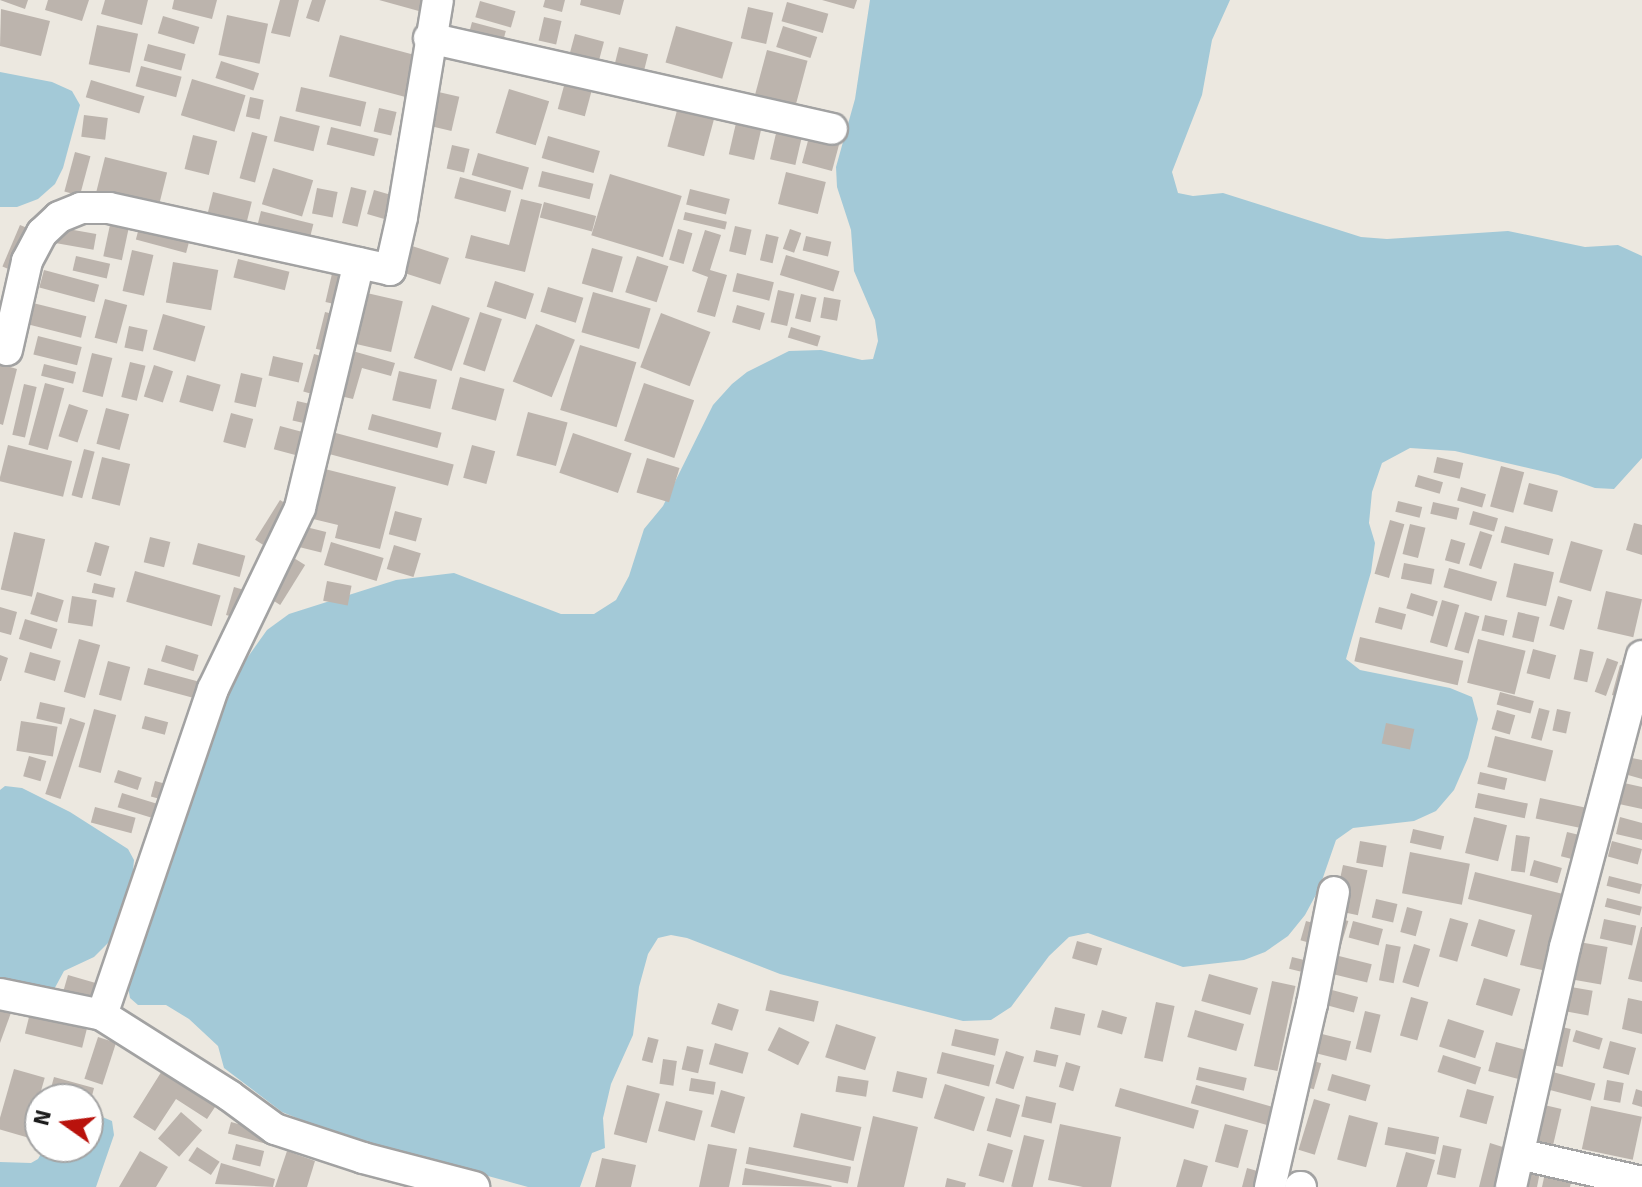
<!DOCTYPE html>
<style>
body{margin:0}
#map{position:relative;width:1642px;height:1187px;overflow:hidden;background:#ece8e0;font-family:Signika,sans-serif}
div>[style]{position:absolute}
.water>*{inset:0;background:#a3c9d7}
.building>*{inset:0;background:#bcb4ad;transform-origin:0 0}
.roads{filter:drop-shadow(2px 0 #a2a2a2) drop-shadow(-2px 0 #a2a2a2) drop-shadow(0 2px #a2a2a2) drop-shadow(0 -2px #a2a2a2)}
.street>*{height:30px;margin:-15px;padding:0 15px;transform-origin:15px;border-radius:15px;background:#fff}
span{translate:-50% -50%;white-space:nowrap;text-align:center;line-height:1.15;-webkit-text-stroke:8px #fff;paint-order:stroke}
.north{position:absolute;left:24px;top:1083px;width:80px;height:80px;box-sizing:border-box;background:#fff;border:2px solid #a4a4a4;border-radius:50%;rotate:284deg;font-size:22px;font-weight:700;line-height:32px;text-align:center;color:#1b1b1b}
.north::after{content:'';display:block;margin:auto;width:28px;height:36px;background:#b9120c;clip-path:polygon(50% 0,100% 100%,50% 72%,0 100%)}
</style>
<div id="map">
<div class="water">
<div style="clip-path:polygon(870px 0,1230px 0,1212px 40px,1202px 95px,1172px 172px,1178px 193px,1193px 196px,1223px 193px,1361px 237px,1387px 239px,1508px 231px,1585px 247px,1618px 245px,1642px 256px,1642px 458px,1614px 489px,1595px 488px,1558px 475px,1455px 451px,1410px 448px,1382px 463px,1372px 492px,1369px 523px,1375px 543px,1371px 572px,1346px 659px,1360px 670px,1450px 688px,1472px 697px,1478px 719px,1468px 758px,1454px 790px,1436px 811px,1414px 821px,1353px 828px,1336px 840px,1319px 889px,1305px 915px,1288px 936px,1265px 952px,1244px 960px,1183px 967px,1088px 933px,1069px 937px,1049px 956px,1011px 1007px,991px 1020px,963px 1021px,780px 974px,687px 938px,671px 935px,658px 938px,648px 954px,639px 987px,633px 1035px,611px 1084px,603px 1118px,605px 1148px,592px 1153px,580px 1187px,528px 1187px,341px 1136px,282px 1112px,224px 1068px,218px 1046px,189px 1019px,166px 1005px,138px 1005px,130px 998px,127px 981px,230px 682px,267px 630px,289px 614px,396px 580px,454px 573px,561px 614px,594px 614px,616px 600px,629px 576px,644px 529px,663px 506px,713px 405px,732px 384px,747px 372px,789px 351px,821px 350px,862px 360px,873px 359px,878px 341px,875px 320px,854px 271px,851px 230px,837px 187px,836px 167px,855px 99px)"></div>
<div style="clip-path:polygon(0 72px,52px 82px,72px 91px,80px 105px,63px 168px,55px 184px,38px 199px,17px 207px,0 207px)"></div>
<div style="clip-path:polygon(5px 786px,22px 788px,70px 812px,128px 849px,134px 860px,131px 892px,115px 936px,94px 957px,64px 971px,51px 995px,0 981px,0 790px)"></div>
<div style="clip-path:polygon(88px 1111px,112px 1121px,114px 1135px,96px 1187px,0 1187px,0 1162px,31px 1163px,38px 1159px,45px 1147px,88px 1147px)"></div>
</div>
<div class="building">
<div style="clip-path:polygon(0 0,28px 0,25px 9px)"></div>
<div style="clip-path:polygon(48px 0,89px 0,82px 21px,45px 10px)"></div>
<div style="clip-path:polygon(105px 0,148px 0,142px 25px,101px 14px)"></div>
<div style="clip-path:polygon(174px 0,217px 0,212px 19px,172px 9px)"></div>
<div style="clip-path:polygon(280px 0,299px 0,290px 37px,271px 33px)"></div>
<div style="clip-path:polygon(312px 0,326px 0,319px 22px,306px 18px)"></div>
<div style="clip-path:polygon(379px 0,429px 0,426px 13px)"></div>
<div style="clip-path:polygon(545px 0,565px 0,562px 12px,543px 7px)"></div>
<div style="clip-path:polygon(581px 0,624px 0,620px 15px,580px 5px)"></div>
<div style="clip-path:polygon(822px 0,857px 0,854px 9px)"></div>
<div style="left:480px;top:1px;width:37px;height:17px;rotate:16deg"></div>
<div style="left:787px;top:2px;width:43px;height:20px;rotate:16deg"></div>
<div style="left:748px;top:7px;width:26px;height:32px;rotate:13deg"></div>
<div style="clip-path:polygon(1px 9px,50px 21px,41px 56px,0 46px)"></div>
<div style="left:227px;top:15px;width:42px;height:41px;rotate:12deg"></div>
<div style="left:163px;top:16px;width:38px;height:18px;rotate:17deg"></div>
<div style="left:544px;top:17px;width:18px;height:24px;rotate:13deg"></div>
<div style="left:472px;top:22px;width:35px;height:16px;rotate:15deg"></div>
<div style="left:97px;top:25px;width:42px;height:40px;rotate:12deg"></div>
<div style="left:676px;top:26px;width:59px;height:38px;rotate:16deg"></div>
<div style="left:783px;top:26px;width:36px;height:22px;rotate:18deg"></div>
<div style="left:575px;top:34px;width:30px;height:27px;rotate:15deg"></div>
<div style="left:340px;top:35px;width:86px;height:43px;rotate:15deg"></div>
<div style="left:148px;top:44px;width:39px;height:17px;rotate:15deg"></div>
<div style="left:619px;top:47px;width:30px;height:27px;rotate:14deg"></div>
<div style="left:767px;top:50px;width:42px;height:46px;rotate:15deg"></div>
<div style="left:221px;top:61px;width:40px;height:18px;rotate:18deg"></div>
<div style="left:141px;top:66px;width:42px;height:21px;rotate:15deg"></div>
<div style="left:192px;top:79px;width:56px;height:38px;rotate:17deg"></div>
<div style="left:91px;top:80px;width:56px;height:18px;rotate:17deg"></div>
<div style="left:565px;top:82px;width:28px;height:28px;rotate:15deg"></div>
<div style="left:301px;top:87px;width:67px;height:25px;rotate:13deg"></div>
<div style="left:509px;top:89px;width:42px;height:46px;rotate:17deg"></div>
<div style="left:434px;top:91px;width:26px;height:35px;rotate:13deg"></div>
<div style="left:250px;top:97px;width:14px;height:20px;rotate:12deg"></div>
<div style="left:679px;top:103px;width:38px;height:45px;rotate:15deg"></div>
<div style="left:379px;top:108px;width:18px;height:24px;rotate:13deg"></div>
<div style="left:84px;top:115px;width:24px;height:22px;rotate:7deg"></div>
<div style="left:280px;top:116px;width:41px;height:26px;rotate:14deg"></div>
<div style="left:736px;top:123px;width:26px;height:32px;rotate:13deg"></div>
<div style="left:331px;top:127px;width:49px;height:18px;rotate:14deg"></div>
<div style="left:777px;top:129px;width:26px;height:31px;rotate:13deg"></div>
<div style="left:252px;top:132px;width:16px;height:48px;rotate:15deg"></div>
<div style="left:193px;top:135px;width:25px;height:35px;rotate:14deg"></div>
<div style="left:548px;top:136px;width:54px;height:23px;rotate:16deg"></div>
<div style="left:809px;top:137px;width:31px;height:27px;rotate:15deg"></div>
<div style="left:452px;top:145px;width:18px;height:24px;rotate:13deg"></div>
<div style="left:75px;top:152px;width:16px;height:41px;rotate:15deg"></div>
<div style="left:478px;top:153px;width:53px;height:23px;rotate:16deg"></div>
<div style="left:105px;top:157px;width:64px;height:39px;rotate:14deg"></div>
<div style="left:273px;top:168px;width:42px;height:38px;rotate:17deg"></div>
<div style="left:542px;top:171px;width:53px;height:16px;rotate:14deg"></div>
<div style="left:786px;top:172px;width:41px;height:33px;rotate:14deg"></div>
<div style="left:610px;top:174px;width:75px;height:64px;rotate:17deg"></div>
<div style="left:460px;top:177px;width:53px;height:22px;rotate:15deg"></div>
<div style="left:351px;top:187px;width:16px;height:37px;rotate:14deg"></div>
<div style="left:317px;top:188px;width:21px;height:26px;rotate:11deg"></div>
<div style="left:690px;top:189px;width:41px;height:16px;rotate:14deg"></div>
<div style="left:374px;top:190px;width:26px;height:25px;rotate:16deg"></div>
<div style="left:213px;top:192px;width:40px;height:33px;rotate:14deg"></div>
<div style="clip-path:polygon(521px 199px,542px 204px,525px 272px,465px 258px,471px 235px,509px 245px)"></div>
<div style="left:544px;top:202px;width:54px;height:16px;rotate:15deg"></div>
<div style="left:261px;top:211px;width:54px;height:18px;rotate:14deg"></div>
<div style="left:685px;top:212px;width:43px;height:8px;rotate:13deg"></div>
<div style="left:111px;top:220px;width:19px;height:37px;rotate:12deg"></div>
<div style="left:140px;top:224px;width:52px;height:16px;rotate:15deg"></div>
<div style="left:20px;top:225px;width:13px;height:45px;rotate:23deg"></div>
<div style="left:51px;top:226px;width:46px;height:16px;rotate:10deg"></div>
<div style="left:735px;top:226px;width:17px;height:26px;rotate:13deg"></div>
<div style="left:678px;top:229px;width:15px;height:32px;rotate:16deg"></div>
<div style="left:790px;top:229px;width:12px;height:21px;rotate:20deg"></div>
<div style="clip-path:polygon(705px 230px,721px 235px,710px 270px,727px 275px,715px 317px,697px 312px,708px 277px,692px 271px)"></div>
<div style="left:766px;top:234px;width:13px;height:27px;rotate:13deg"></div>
<div style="left:806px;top:236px;width:26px;height:15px;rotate:13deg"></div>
<div style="left:409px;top:245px;width:42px;height:28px;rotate:18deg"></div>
<div style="left:592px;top:248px;width:32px;height:37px;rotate:16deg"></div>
<div style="left:132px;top:250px;width:22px;height:42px;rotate:13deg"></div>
<div style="left:786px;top:255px;width:56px;height:21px;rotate:17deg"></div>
<div style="left:76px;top:256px;width:35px;height:15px;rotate:13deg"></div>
<div style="left:637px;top:256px;width:33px;height:38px;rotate:18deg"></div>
<div style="left:238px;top:259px;width:53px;height:19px;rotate:14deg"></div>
<div style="left:173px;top:262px;width:46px;height:41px;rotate:10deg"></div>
<div style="left:334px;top:265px;width:17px;height:38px;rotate:13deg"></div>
<div style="left:44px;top:270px;width:57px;height:18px;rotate:15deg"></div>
<div style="left:737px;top:273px;width:38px;height:19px;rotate:14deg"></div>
<div style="left:495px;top:281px;width:41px;height:27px;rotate:18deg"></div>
<div style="left:548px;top:287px;width:37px;height:26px;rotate:17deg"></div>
<div style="left:778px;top:290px;width:17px;height:33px;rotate:13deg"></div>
<div style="left:358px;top:291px;width:46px;height:52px;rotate:13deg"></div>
<div style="left:593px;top:292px;width:60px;height:42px;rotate:16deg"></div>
<div style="left:801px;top:294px;width:16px;height:25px;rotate:14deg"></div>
<div style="left:824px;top:297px;width:17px;height:21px;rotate:10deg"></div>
<div style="left:105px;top:299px;width:23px;height:40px;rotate:15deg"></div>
<div style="left:33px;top:303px;width:55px;height:22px;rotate:14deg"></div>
<div style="left:432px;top:305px;width:40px;height:56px;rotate:19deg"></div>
<div style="left:737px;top:305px;width:29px;height:18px;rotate:16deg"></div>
<div style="left:325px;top:312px;width:16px;height:38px;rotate:14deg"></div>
<div style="left:480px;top:312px;width:23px;height:55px;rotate:18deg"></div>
<div style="left:661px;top:313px;width:53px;height:58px;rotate:21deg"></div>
<div style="left:163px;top:314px;width:44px;height:37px;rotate:16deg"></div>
<div style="left:536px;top:324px;width:42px;height:62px;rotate:22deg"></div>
<div style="left:129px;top:326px;width:19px;height:22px;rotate:12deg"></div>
<div style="left:791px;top:327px;width:31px;height:11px;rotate:17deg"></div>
<div style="left:38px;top:336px;width:45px;height:19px;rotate:14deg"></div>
<div style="left:580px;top:345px;width:59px;height:68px;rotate:17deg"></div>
<div style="clip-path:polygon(349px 350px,395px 363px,391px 376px,362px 368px,353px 399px,336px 395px)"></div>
<div style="left:92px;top:353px;width:21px;height:40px;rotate:14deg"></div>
<div style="left:314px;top:354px;width:15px;height:39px;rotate:16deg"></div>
<div style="left:273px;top:356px;width:31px;height:20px;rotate:13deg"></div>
<div style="left:130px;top:362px;width:16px;height:36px;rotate:14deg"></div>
<div style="clip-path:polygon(0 364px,17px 369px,3px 425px,0 424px)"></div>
<div style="left:44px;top:364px;width:33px;height:12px;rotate:14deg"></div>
<div style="left:154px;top:365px;width:20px;height:33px;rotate:18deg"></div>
<div style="left:399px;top:371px;width:39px;height:30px;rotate:13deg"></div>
<div style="left:241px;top:373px;width:22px;height:30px;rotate:13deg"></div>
<div style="left:187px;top:375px;width:35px;height:28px;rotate:16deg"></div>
<div style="left:460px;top:377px;width:46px;height:33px;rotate:15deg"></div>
<div style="left:45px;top:383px;width:20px;height:64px;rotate:15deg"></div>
<div style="left:644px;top:383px;width:53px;height:61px;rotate:19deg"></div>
<div style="left:24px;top:384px;width:13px;height:52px;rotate:13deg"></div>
<div style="left:297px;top:401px;width:26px;height:20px;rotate:13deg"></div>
<div style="left:69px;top:404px;width:20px;height:34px;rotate:18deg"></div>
<div style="left:106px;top:408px;width:24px;height:37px;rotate:15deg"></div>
<div style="left:528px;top:412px;width:41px;height:45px;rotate:15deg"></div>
<div style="left:231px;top:413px;width:23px;height:30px;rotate:15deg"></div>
<div style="left:372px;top:414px;width:72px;height:16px;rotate:15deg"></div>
<div style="left:280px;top:426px;width:35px;height:24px;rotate:15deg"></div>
<div style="left:332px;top:432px;width:126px;height:22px;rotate:15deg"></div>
<div style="left:573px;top:433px;width:62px;height:42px;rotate:19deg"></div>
<div style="left:8px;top:445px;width:66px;height:37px;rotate:14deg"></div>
<div style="left:472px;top:445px;width:24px;height:34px;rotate:15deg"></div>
<div style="left:84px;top:449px;width:11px;height:48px;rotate:15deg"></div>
<div style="left:102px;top:457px;width:29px;height:43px;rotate:14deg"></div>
<div style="left:1437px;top:457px;width:27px;height:16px;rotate:13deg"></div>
<div style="left:647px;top:458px;width:34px;height:36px;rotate:17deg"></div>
<div style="left:1501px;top:466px;width:24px;height:42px;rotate:15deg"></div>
<div style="clip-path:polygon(321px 468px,396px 487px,380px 549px,335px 538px,338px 525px,309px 518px)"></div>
<div style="left:1418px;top:475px;width:26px;height:12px;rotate:16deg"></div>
<div style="left:1529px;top:483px;width:30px;height:22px;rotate:15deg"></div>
<div style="left:1461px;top:487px;width:26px;height:14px;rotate:16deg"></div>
<div style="left:280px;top:500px;width:19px;height:47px;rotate:32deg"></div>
<div style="left:1398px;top:501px;width:25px;height:11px;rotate:14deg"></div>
<div style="left:1433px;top:502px;width:27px;height:12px;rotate:13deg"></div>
<div style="left:395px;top:511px;width:28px;height:24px;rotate:15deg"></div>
<div style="left:1473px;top:511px;width:26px;height:14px;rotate:16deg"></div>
<div style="left:1390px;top:520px;width:15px;height:56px;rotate:16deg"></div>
<div style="clip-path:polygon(1634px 523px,1642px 525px,1642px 555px,1626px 550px)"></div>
<div style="left:1410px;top:524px;width:16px;height:31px;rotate:14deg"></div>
<div style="left:302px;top:526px;width:25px;height:21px;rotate:14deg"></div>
<div style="left:1505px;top:526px;width:50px;height:17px;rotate:15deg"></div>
<div style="left:1480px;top:531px;width:13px;height:36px;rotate:18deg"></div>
<div style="left:14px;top:532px;width:32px;height:59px;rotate:13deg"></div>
<div style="left:150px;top:537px;width:21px;height:26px;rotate:14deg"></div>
<div style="left:1451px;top:539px;width:15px;height:22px;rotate:16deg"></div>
<div style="left:1571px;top:541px;width:33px;height:43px;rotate:16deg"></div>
<div style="left:95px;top:542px;width:15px;height:31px;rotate:16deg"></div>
<div style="left:331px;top:542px;width:55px;height:24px;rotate:17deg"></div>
<div style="left:198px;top:543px;width:49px;height:22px;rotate:15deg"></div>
<div style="left:394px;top:545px;width:28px;height:25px;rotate:17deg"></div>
<div style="left:289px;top:555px;width:19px;height:47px;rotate:32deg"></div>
<div style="left:1404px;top:563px;width:31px;height:16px;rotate:11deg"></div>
<div style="left:1514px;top:563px;width:41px;height:35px;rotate:13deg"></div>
<div style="left:1449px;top:568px;width:50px;height:20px;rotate:16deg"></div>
<div style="left:135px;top:571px;width:89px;height:32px;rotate:16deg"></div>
<div style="left:327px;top:581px;width:25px;height:20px;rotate:11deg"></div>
<div style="left:94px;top:583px;width:22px;height:10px;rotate:13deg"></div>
<div style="left:234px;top:587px;width:15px;height:29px;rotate:16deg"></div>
<div style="left:1606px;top:591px;width:37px;height:39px;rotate:13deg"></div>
<div style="left:37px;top:592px;width:28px;height:23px;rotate:17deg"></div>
<div style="left:1411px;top:593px;width:28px;height:16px;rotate:17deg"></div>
<div style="left:72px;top:596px;width:25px;height:27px;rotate:9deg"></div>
<div style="left:1558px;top:596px;width:15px;height:31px;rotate:16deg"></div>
<div style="left:1442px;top:600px;width:18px;height:44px;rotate:16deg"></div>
<div style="clip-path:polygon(0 607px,17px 612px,11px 635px,0 632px)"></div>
<div style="left:1379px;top:607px;width:28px;height:16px;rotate:15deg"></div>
<div style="left:1465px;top:612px;width:15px;height:39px;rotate:16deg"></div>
<div style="left:1518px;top:612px;width:22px;height:26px;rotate:13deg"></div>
<div style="left:1485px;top:615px;width:23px;height:16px;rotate:13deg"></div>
<div style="left:25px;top:619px;width:34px;height:21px;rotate:17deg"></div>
<div style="left:1360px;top:637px;width:106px;height:25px;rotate:13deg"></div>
<div style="left:79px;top:639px;width:22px;height:55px;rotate:16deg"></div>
<div style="left:1478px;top:639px;width:49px;height:45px;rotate:14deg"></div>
<div style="left:166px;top:645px;width:34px;height:17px;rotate:17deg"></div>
<div style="left:1533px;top:649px;width:24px;height:25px;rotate:15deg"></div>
<div style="left:1580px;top:649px;width:14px;height:31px;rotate:12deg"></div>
<div style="left:30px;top:652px;width:32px;height:21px;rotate:16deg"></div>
<div style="clip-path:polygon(0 655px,8px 658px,1px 681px,0 681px)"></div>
<div style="left:1607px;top:658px;width:12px;height:36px;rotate:20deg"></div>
<div style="left:108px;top:661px;width:23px;height:35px;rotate:15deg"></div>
<div style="left:1620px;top:665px;width:11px;height:31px;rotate:15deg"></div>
<div style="left:148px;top:668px;width:53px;height:17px;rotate:15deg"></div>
<div style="left:1500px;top:692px;width:35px;height:13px;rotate:15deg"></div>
<div style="left:40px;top:702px;width:26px;height:17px;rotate:13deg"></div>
<div style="left:1539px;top:708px;width:11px;height:31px;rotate:15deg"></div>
<div style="left:94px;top:709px;width:23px;height:60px;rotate:15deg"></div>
<div style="left:1557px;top:709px;width:14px;height:22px;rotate:12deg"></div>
<div style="left:1497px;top:710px;width:19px;height:20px;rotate:16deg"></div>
<div style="left:145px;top:716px;width:24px;height:13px;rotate:15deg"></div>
<div style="left:70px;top:718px;width:16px;height:80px;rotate:18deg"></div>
<div style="left:21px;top:721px;width:37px;height:30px;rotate:9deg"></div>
<div style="left:1386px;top:723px;width:29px;height:21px;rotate:12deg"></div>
<div style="left:1495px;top:736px;width:60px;height:32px;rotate:14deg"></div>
<div style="left:29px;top:756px;width:18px;height:21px;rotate:16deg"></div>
<div style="clip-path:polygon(1632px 758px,1642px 760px,1642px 779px,1628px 775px)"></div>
<div style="left:118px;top:770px;width:25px;height:13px;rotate:18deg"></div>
<div style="left:1480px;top:772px;width:28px;height:12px;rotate:13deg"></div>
<div style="left:155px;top:781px;width:20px;height:16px;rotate:15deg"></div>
<div style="clip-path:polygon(1624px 783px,1642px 787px,1642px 809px,1619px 804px)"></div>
<div style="left:122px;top:793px;width:45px;height:15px;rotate:17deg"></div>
<div style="left:1478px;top:793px;width:51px;height:15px;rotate:12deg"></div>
<div style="left:1540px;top:798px;width:52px;height:21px;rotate:12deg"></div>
<div style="left:95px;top:807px;width:42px;height:16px;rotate:15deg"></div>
<div style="left:1474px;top:817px;width:34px;height:37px;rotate:14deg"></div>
<div style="clip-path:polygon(1620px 817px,1642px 823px,1642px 840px,1616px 834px)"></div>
<div style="left:1413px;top:829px;width:32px;height:14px;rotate:13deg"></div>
<div style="left:1567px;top:832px;width:16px;height:25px;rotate:14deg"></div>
<div style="left:1516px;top:835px;width:14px;height:36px;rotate:8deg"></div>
<div style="left:1360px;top:841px;width:27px;height:22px;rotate:10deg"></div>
<div style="left:1612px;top:841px;width:31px;height:16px;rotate:15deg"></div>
<div style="left:1410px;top:852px;width:61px;height:42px;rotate:11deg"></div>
<div style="left:1534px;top:860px;width:29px;height:16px;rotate:16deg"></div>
<div style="left:1343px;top:865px;width:25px;height:46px;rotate:12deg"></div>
<div style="clip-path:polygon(1475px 872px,1571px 896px,1551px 972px,1520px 965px,1532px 915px,1468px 899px)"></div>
<div style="left:1609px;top:876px;width:34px;height:10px;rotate:14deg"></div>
<div style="left:1607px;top:898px;width:36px;height:9px;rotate:14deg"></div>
<div style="left:1376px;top:899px;width:22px;height:19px;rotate:13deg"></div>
<div style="left:1407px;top:907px;width:16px;height:26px;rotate:15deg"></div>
<div style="left:1335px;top:917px;width:14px;height:32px;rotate:17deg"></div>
<div style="left:1450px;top:918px;width:19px;height:40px;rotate:16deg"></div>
<div style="left:1479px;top:919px;width:38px;height:28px;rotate:17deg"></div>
<div style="left:1604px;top:919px;width:33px;height:20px;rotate:12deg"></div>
<div style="left:1306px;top:921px;width:18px;height:20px;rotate:16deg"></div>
<div style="left:1353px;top:921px;width:31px;height:17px;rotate:15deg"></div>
<div style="clip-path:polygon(1641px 927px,1642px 927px,1642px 982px,1628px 979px)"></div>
<div style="left:1077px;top:941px;width:26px;height:18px;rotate:16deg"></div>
<div style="left:1579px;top:942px;width:29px;height:38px;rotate:10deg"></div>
<div style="left:1386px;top:944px;width:15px;height:37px;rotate:11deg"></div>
<div style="left:1414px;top:944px;width:17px;height:40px;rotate:17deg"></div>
<div style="left:1331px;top:954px;width:42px;height:19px;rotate:14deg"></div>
<div style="left:1292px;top:957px;width:21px;height:12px;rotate:14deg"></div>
<div style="left:1209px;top:974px;width:51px;height:28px;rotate:16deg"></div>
<div style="left:68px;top:975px;width:36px;height:17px;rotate:16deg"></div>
<div style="left:1484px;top:978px;width:38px;height:28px;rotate:17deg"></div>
<div style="left:1272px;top:981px;width:24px;height:87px;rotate:12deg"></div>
<div style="left:1571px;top:987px;width:22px;height:25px;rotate:10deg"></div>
<div style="left:770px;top:990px;width:50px;height:21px;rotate:13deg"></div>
<div style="left:1332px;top:990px;width:27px;height:16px;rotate:15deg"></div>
<div style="left:1411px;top:997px;width:18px;height:40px;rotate:16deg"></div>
<div style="clip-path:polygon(1628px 998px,1642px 1001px,1642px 1034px,1622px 1029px)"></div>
<div style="left:1156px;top:1002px;width:19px;height:57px;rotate:12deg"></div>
<div style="left:718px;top:1003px;width:22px;height:22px;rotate:18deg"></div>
<div style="clip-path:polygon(0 1006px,12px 1010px,0 1043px)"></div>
<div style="left:1055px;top:1007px;width:31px;height:22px;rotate:13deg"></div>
<div style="left:1102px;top:1010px;width:26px;height:18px;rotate:16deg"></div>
<div style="left:1195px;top:1010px;width:51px;height:28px;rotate:16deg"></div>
<div style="left:1365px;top:1011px;width:16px;height:39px;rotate:14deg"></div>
<div style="left:30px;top:1013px;width:59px;height:21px;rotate:14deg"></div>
<div style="left:1448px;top:1019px;width:38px;height:29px;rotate:18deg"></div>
<div style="left:836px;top:1024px;width:42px;height:35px;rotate:18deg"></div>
<div style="left:1557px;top:1026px;width:14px;height:39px;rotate:12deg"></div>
<div style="left:779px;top:1027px;width:34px;height:26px;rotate:26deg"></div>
<div style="left:955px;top:1029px;width:45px;height:17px;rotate:13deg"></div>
<div style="left:1576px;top:1030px;width:28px;height:12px;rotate:17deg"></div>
<div style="left:1322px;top:1034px;width:30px;height:20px;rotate:14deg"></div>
<div style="left:98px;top:1037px;width:19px;height:44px;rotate:18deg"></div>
<div style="left:648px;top:1037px;width:11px;height:24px;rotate:15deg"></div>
<div style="left:1610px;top:1041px;width:27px;height:28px;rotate:15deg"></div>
<div style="left:1496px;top:1042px;width:38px;height:30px;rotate:15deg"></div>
<div style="left:715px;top:1043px;width:35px;height:22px;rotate:16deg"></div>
<div style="left:687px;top:1046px;width:17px;height:24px;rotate:13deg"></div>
<div style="left:1036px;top:1050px;width:23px;height:12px;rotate:13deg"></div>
<div style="left:1006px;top:1051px;width:19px;height:34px;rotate:18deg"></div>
<div style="left:942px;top:1052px;width:54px;height:22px;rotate:14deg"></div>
<div style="left:1443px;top:1055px;width:40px;height:18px;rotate:18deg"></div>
<div style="left:1303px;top:1058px;width:19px;height:27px;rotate:16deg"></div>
<div style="left:663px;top:1059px;width:14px;height:25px;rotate:8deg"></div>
<div style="left:1066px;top:1062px;width:15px;height:26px;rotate:16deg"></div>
<div style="clip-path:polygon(165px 1066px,219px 1101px,207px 1119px,176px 1099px,155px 1131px,133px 1117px)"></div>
<div style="left:1199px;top:1067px;width:49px;height:13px;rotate:13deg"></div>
<div style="left:14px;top:1069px;width:32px;height:62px;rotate:16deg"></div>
<div style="left:897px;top:1071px;width:31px;height:21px;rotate:13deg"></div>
<div style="left:1549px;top:1071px;width:48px;height:18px;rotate:15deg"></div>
<div style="left:1332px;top:1074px;width:40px;height:17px;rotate:16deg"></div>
<div style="left:838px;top:1076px;width:31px;height:16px;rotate:9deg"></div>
<div style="clip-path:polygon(54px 1077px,94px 1088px,89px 1108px,88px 1099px,48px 1099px)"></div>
<div style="left:691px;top:1078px;width:25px;height:13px;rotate:9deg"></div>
<div style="left:1607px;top:1080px;width:17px;height:20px;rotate:10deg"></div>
<div style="left:945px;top:1084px;width:42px;height:36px;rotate:18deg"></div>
<div style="left:627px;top:1085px;width:34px;height:51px;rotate:15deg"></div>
<div style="left:1196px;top:1085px;width:81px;height:19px;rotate:16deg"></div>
<div style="left:1120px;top:1088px;width:82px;height:19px;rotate:16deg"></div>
<div style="left:1467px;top:1089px;width:28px;height:29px;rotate:15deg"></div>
<div style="clip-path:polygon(1636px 1089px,1642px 1091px,1642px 1107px,1632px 1104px)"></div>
<div style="left:721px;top:1090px;width:25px;height:38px;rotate:16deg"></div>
<div style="left:1026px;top:1096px;width:31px;height:21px;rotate:13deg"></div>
<div style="left:996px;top:1098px;width:25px;height:34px;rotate:16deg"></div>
<div style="left:1314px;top:1099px;width:17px;height:53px;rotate:17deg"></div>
<div style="left:666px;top:1101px;width:38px;height:31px;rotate:15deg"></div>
<div style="left:1540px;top:1104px;width:22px;height:46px;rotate:13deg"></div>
<div style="left:1591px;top:1106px;width:52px;height:44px;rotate:12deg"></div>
<div style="left:181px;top:1112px;width:28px;height:35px;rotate:41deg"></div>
<div style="left:801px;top:1113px;width:62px;height:35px;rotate:13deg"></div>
<div style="left:1349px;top:1115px;width:30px;height:46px;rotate:15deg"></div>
<div style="clip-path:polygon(873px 1116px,918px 1127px,904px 1187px,857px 1187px)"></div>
<div style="left:231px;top:1122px;width:46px;height:12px;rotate:15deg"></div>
<div style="clip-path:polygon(1060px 1124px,1121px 1137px,1111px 1187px,1083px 1187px,1048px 1180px)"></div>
<div style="left:1225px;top:1124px;width:24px;height:39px;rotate:15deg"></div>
<div style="left:1388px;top:1127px;width:52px;height:18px;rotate:11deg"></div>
<div style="left:1024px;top:1135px;width:21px;height:53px;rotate:14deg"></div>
<div style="left:988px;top:1143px;width:26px;height:34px;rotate:16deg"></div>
<div style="clip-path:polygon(1490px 1143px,1509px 1149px,1499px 1187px,1479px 1187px)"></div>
<div style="left:236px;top:1144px;width:29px;height:16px;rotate:14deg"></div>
<div style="clip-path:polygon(708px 1144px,737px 1149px,729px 1187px,699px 1187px)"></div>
<div style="left:1443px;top:1145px;width:19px;height:30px;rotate:12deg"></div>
<div style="left:197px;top:1147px;width:27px;height:16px;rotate:33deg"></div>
<div style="left:749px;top:1147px;width:104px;height:17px;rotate:11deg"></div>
<div style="clip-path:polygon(140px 1151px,168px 1167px,156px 1187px,119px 1187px)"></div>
<div style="clip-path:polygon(287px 1151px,315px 1161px,307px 1187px,275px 1187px)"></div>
<div style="clip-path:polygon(1406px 1152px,1435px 1160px,1427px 1187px,1396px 1187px)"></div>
<div style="clip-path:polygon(602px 1158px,636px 1165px,631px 1187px,595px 1187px)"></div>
<div style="clip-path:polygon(1184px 1159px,1208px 1166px,1202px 1187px,1176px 1187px)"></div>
<div style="clip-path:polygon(221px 1163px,275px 1179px,273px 1187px,215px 1184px)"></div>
<div style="clip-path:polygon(1530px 1165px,1541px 1167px,1537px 1187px,1525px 1187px)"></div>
<div style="clip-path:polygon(745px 1168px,832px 1186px,831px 1187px,742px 1185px)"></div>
<div style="clip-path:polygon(1247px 1168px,1271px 1175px,1267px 1187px,1242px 1187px)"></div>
<div style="clip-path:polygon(1546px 1168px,1573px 1174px,1570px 1187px,1542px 1187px)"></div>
<div style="clip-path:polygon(947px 1178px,966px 1183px,965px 1187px,945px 1187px)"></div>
</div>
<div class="roads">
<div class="street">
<div style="left:429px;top:38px;width:413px;rotate:12.7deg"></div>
<div style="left:7px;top:350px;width:91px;rotate:-77.3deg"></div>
<div style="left:27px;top:261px;width:32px;rotate:-62deg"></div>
<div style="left:42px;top:233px;width:23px;rotate:-43deg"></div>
<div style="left:59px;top:217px;width:24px;rotate:-22deg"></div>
<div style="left:81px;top:208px;width:28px"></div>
<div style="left:109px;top:208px;width:288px;rotate:12.4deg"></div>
<div style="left:390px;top:270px;width:54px;rotate:-77.2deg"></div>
<div style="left:402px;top:217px;width:220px;rotate:-80.6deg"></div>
<div style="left:0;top:994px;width:104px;rotate:11.6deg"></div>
<div style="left:102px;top:1015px;width:151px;rotate:32.3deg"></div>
<div style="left:230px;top:1096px;width:56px;rotate:36.3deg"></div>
<div style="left:275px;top:1129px;width:93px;rotate:18.2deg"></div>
<div style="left:363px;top:1158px;width:115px;rotate:14.6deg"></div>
<div style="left:102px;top:1015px;width:344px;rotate:-71.2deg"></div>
<div style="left:213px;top:689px;width:201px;rotate:-64.3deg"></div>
<div style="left:300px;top:508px;width:252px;rotate:-76.5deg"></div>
<div style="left:1519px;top:1154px;width:126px;rotate:12.8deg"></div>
<div style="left:1270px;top:1187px;width:188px;rotate:-77.1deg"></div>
<div style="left:1312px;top:1004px;width:114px;rotate:-78.9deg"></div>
<div style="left:1300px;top:1187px;width:1px"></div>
<div style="left:1511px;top:1187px;width:246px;rotate:-77.3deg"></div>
<div style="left:1565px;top:947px;width:301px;rotate:-75.2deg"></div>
</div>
</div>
<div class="north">N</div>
</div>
